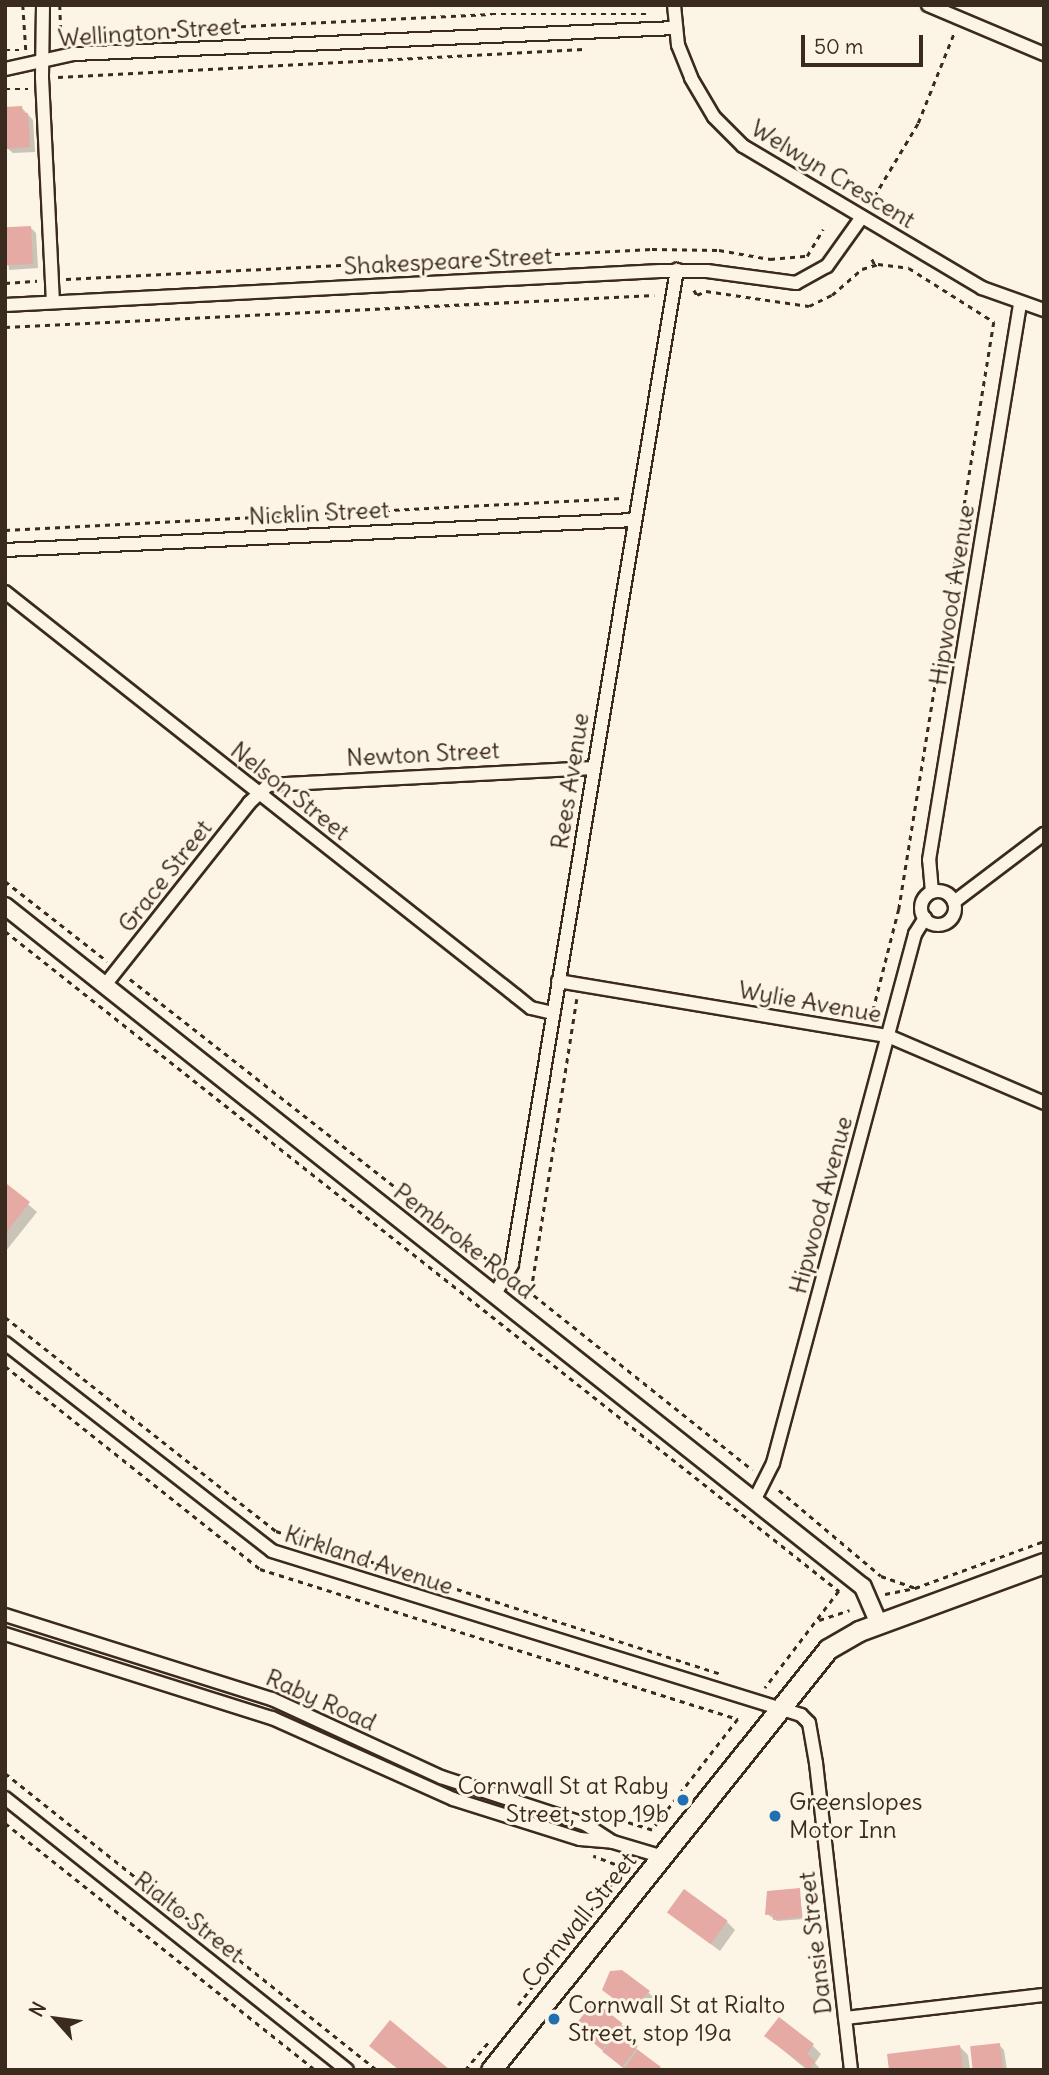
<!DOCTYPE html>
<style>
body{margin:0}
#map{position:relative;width:1049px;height:2075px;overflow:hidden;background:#fcf5e5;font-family:Delius,sans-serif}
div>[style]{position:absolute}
.shadow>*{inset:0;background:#0003}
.building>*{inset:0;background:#e5aaa3;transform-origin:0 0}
.path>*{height:2.5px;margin-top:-1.25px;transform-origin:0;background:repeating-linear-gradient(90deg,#3b2a1e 0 5px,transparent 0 10px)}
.roads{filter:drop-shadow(2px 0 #3b2a1e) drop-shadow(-2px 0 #3b2a1e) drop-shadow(0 2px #3b2a1e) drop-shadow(0 -2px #3b2a1e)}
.minor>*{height:12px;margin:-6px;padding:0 6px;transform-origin:6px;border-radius:6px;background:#fcf5e5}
.minor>.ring{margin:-6px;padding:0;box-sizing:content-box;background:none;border:12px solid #fcf5e5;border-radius:50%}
.tertiary>*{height:16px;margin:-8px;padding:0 8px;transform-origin:8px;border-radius:8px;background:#fcf5e5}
.secondary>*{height:19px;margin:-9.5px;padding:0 9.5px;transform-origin:9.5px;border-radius:9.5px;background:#fcf5e5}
.dots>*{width:19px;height:19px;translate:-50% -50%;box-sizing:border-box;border:4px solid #fcf5e5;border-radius:50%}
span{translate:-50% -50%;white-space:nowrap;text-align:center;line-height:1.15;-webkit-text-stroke:6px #fcf5e5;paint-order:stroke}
.street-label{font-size:24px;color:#3b2a1e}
.poi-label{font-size:24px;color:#3b2a1e}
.right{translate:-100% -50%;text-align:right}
.left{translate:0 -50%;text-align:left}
.frame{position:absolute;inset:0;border:7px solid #3b2a1e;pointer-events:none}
.north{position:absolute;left:21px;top:1984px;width:70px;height:70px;-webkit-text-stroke:5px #fcf5e5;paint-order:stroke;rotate:298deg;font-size:19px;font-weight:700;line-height:28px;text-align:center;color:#3b2a1e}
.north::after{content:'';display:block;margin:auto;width:24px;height:32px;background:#3b2a1e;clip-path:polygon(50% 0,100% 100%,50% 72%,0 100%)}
.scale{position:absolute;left:801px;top:35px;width:122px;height:32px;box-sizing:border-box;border:4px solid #3b2a1e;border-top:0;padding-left:9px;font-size:21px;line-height:24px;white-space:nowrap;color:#3b2a1e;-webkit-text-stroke:5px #fcf5e5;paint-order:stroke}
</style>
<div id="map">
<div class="shadow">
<div style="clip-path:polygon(22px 108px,33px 120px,35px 152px,13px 153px,7px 148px)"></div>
<div style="clip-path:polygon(31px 228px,36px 233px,38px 268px,9px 270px,5px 229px)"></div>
<div style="clip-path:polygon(7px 1186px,37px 1212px,5px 1252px,5px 1189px)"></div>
<div style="clip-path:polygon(799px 1890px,803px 1919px,777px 1921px,767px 1914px)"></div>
<div style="clip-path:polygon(669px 1913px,727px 1922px,735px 1930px,720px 1951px)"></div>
<div style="clip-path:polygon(648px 1992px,653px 1997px,636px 2015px,610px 1995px)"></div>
<div style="clip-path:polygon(621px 2024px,626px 2029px,621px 2035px,661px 2070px,625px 2070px,581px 2032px)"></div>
<div style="clip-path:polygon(766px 2036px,812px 2045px,821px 2054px,815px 2063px,821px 2070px,807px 2070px)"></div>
<div style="clip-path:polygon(999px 2045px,1004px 2050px,1007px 2070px,975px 2070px)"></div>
<div style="clip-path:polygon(960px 2047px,968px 2055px,970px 2070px,890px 2070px)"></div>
</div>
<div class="building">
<div style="clip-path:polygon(22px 106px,23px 113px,28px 113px,30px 147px,6px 149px,5px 107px)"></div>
<div style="left:31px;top:226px;width:38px;height:26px;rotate:87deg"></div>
<div style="clip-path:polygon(7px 1184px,30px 1202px,5px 1234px,5px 1186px)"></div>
<div style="clip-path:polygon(800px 1888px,802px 1917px,773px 1920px,773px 1914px,765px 1915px,767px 1891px)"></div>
<div style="left:684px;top:1889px;width:54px;height:29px;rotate:36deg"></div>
<div style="clip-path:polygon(622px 1970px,650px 1991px,630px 2011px,602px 1990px,610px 1971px)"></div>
<div style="left:594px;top:2001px;width:36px;height:33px;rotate:38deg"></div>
<div style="clip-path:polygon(779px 2017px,814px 2044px,807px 2054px,815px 2061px,810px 2070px,764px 2036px)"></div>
<div style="clip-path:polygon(390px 2020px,450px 2070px,399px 2070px,369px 2046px)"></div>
<div style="left:618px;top:2031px;width:25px;height:26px;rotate:37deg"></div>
<div style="left:1000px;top:2043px;width:27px;height:30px;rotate:84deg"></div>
<div style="clip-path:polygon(960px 2045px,963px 2070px,889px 2070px,887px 2054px)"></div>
<div style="clip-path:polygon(638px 2050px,661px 2067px,658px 2070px,623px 2070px)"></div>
</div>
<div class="path">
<div style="left:23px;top:5px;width:45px;rotate:86.2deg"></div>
<div style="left:60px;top:5px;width:30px;rotate:88deg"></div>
<div style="left:61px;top:35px;width:431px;rotate:-2.8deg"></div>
<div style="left:491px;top:14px;width:160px"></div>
<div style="left:5px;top:50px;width:14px"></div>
<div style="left:58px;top:77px;width:526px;rotate:-3.05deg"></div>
<div style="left:5px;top:89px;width:23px"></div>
<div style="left:869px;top:205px;width:96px;rotate:-59.1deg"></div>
<div style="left:918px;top:123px;width:97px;rotate:-68.2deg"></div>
<div style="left:872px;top:259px;width:7px;rotate:63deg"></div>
<div style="left:66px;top:279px;width:587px;rotate:-2.93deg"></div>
<div style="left:652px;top:249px;width:67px;rotate:0.9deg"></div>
<div style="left:719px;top:250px;width:52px;rotate:10deg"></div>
<div style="left:770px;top:259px;width:37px;rotate:-5deg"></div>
<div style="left:807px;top:256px;width:31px;rotate:-59deg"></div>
<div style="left:5px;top:283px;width:32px;rotate:-4deg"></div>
<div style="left:694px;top:290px;width:6px;rotate:59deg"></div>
<div style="left:697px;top:295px;width:10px;rotate:-24deg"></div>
<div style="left:706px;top:291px;width:104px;rotate:8.3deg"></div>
<div style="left:809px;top:306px;width:25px;rotate:-26deg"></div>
<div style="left:832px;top:295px;width:40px;rotate:-41deg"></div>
<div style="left:862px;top:269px;width:17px;rotate:-17deg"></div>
<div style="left:878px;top:264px;width:31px;rotate:7deg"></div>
<div style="left:909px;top:268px;width:101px;rotate:32.4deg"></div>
<div style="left:994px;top:322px;width:595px;rotate:99.19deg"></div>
<div style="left:899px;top:909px;width:109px;rotate:104.3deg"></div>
<div style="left:872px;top:1015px;width:9px;rotate:174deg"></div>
<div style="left:5px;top:327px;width:650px;rotate:-2.82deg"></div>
<div style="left:5px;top:530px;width:618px;rotate:-2.97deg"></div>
<div style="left:5px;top:881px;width:130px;rotate:38.1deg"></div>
<div style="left:5px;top:931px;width:1064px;rotate:38.36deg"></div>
<div style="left:839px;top:1591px;width:122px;rotate:127.3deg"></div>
<div style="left:130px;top:979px;width:462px;rotate:38.1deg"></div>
<div style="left:577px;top:999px;width:292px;rotate:98.9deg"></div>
<div style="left:532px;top:1288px;width:6px;rotate:171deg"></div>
<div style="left:526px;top:1289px;width:290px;rotate:38.6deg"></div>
<div style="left:5px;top:1317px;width:345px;rotate:38.3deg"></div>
<div style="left:276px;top:1531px;width:468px;rotate:17.8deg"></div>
<div style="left:5px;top:1366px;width:326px;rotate:38.5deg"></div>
<div style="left:260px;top:1569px;width:501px;rotate:17.42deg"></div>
<div style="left:738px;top:1719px;width:140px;rotate:127.8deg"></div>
<div style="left:652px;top:1830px;width:61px;rotate:-162.8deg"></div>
<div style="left:779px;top:1490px;width:133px;rotate:40.1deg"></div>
<div style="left:881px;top:1576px;width:36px;rotate:19deg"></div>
<div style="left:885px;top:1594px;width:31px;rotate:-11deg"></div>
<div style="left:915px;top:1588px;width:137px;rotate:-20deg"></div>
<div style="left:819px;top:1620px;width:32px;rotate:-18deg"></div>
<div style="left:5px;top:1773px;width:476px;rotate:38.6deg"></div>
<div style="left:5px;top:1823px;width:397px;rotate:38.5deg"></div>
<div style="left:518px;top:2005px;width:173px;rotate:-52.3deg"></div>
<div style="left:624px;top:1868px;width:33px;rotate:-159deg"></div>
<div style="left:465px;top:2070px;width:39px;rotate:-50deg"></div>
</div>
<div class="roads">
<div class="minor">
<div style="left:43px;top:5px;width:73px;rotate:90.8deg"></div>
<div style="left:42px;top:78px;width:224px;rotate:87.2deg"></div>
<div style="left:674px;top:5px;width:40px;rotate:84.3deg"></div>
<div style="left:678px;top:45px;width:35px;rotate:68deg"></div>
<div style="left:691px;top:78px;width:45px;rotate:59.5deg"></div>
<div style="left:714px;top:117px;width:41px;rotate:45deg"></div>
<div style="left:743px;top:146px;width:278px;rotate:30.7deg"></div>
<div style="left:982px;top:288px;width:66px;rotate:19.5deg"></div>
<div style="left:928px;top:5px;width:126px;rotate:22.9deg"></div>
<div style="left:5px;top:69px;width:70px;rotate:-12.4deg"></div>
<div style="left:73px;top:54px;width:603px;rotate:-2.47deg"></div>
<div style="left:5px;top:305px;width:656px;rotate:-2.97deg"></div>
<div style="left:660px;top:271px;width:47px"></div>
<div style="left:707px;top:271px;width:90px;rotate:7.7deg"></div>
<div style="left:796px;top:283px;width:35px;rotate:-29deg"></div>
<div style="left:827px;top:266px;width:60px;rotate:-54.5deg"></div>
<div style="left:5px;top:550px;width:630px;rotate:-2.73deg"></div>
<div style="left:5px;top:592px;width:651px;rotate:38.33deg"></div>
<div style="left:516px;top:996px;width:19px;rotate:39deg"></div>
<div style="left:531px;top:1008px;width:23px;rotate:13deg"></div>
<div class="ring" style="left:921px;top:891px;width:22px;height:22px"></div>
<div style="left:932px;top:892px;width:32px;rotate:-95deg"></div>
<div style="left:929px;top:860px;width:563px;rotate:-80.7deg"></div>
<div style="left:954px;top:902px;width:113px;rotate:-37.1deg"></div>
<div style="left:558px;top:981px;width:335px;rotate:9.5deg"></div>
<div style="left:888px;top:1036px;width:170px;rotate:23.2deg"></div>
<div style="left:105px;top:985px;width:232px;rotate:-51.6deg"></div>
<div style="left:249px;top:803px;width:26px;rotate:-43deg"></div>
<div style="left:268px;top:785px;width:325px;rotate:-3deg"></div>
<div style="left:495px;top:1294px;width:34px;rotate:-60deg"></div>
<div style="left:512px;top:1264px;width:1008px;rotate:-80.58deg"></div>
<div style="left:5px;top:1343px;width:338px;rotate:37.9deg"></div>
<div style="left:272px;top:1551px;width:554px;rotate:17.22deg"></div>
<div style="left:801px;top:1715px;width:11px;rotate:45deg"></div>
<div style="left:809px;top:1723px;width:41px;rotate:80.1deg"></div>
<div style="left:816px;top:1763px;width:309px;rotate:83.5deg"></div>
<div style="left:754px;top:1501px;width:42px;rotate:-63.4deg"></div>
<div style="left:773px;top:1463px;width:548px;rotate:-74.97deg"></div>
<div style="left:915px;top:934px;width:19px;rotate:-58deg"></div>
<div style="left:5px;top:1615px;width:280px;rotate:17.5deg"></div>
<div style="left:272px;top:1699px;width:186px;rotate:24.8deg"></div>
<div style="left:441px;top:1777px;width:151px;rotate:18.1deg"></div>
<div style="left:585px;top:1824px;width:33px;rotate:33deg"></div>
<div style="left:5px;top:1634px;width:280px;rotate:17.5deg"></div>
<div style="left:272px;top:1718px;width:198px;rotate:24.1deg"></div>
<div style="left:453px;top:1799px;width:133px;rotate:17.5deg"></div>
<div style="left:580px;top:1839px;width:33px;rotate:5deg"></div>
<div style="left:613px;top:1842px;width:49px;rotate:16.6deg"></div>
<div style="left:5px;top:1798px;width:437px;rotate:38.5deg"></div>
<div style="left:845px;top:2018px;width:200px;rotate:-6.6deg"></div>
</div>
<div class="tertiary">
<div style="left:5px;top:906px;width:1095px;rotate:38.44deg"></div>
<div style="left:863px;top:1587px;width:40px;rotate:66.6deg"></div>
</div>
<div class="secondary">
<div style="left:491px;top:2070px;width:539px;rotate:-51.32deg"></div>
<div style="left:828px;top:1649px;width:36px;rotate:-30deg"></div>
<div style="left:859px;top:1631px;width:197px;rotate:-20.2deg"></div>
</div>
</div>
<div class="dots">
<div style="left:683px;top:1800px;background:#1f6fb2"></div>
<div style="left:775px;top:1816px;background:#1f6fb2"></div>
<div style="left:554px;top:2019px;background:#1f6fb2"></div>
</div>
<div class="street-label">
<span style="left:149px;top:32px;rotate:-4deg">Wellington Street</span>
<span style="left:833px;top:174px;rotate:31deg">Welwyn Crescent</span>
<span style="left:448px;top:261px;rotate:-3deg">Shakespeare Street</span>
<span style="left:319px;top:513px;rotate:-3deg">Nicklin Street</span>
<span style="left:952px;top:595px;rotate:-81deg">Hipwood Avenue</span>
<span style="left:423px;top:754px;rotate:-3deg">Newton Street</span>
<span style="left:570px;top:781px;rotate:-81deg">Rees Avenue</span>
<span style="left:290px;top:791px;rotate:38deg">Nelson Street</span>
<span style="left:165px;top:876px;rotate:-52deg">Grace Street</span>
<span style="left:810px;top:1002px;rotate:10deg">Wylie Avenue</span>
<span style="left:821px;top:1205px;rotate:-75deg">Hipwood Avenue</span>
<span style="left:464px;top:1241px;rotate:38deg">Pembroke Road</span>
<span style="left:369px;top:1560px;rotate:18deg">Kirkland Avenue</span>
<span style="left:321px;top:1700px;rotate:24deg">Raby Road</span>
<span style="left:189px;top:1917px;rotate:38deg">Rialto Street</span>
<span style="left:579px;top:1920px;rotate:-51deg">Cornwall Street</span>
<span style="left:815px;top:1943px;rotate:-97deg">Dansie Street</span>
</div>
<div class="poi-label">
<span class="right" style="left:669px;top:1800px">Cornwall St at Raby<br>Street, stop 19b</span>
<span class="left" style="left:789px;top:1816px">Greenslopes<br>Motor Inn</span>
<span class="left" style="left:568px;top:2019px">Cornwall St at Rialto<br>Street, stop 19a</span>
</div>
<div class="frame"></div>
<div class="north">N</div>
<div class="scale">50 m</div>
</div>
